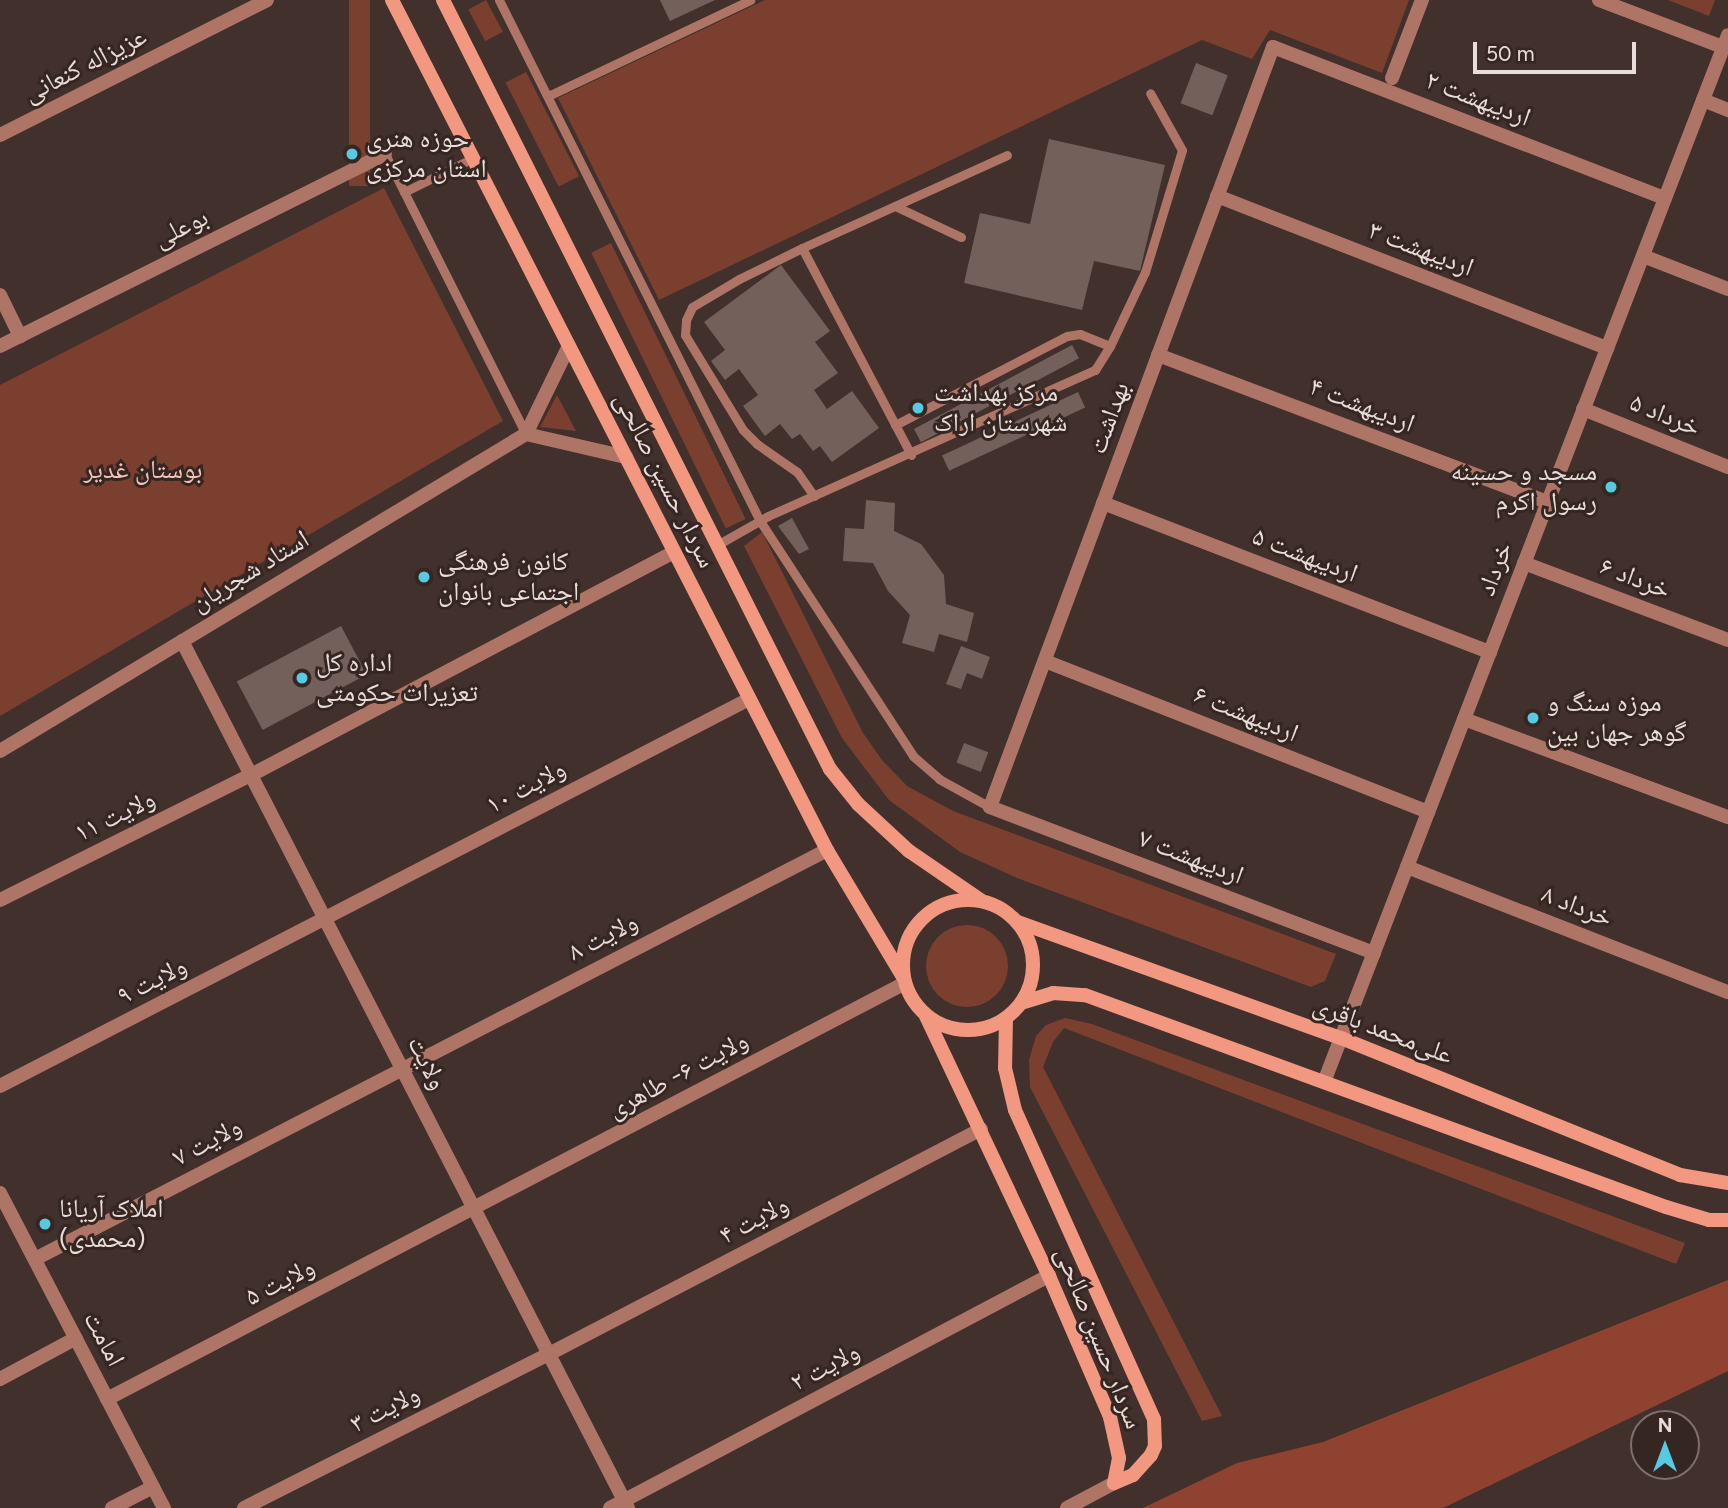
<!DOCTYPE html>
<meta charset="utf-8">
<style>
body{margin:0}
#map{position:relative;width:1728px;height:1508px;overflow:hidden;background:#41302c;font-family:Figtree,"Noto Naskh Arabic",sans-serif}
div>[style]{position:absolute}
.green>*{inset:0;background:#7b3f30;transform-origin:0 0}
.round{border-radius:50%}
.forest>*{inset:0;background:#8f422f}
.building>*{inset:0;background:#73605b;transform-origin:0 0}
.service>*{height:9px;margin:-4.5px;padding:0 4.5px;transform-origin:4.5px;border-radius:4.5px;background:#ae7566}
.minor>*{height:14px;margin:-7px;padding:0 7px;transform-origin:7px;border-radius:7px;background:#ae7566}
.tertiary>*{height:14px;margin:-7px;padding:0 7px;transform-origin:7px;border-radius:7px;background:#ae7566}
.secondary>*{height:14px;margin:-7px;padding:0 7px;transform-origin:7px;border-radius:7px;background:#f29780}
.secondary>.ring{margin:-7px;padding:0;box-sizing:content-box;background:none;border:14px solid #f29780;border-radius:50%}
.dots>*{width:19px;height:19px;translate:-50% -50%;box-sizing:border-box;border:4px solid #362622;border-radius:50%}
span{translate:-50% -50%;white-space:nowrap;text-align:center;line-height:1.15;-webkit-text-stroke:6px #362622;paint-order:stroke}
.street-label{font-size:26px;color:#e8ddda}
.poi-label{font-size:26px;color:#e8ddda}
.left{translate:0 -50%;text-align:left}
.right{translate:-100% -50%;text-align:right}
.park-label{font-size:26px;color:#f3c5b9}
.north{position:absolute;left:1630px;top:1410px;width:70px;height:70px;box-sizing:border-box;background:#362622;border:2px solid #7d6f6c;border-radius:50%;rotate:0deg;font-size:19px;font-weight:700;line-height:28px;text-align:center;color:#e8ddda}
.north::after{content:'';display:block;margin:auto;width:24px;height:32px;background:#57c9e2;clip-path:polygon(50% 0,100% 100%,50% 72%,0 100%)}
.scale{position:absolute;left:1473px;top:42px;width:163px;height:32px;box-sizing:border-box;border:4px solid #e8ddda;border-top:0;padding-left:9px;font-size:21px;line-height:24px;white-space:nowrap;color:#e8ddda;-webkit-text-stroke:5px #362622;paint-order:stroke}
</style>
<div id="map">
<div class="green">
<div style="left:349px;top:0;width:21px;height:186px"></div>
<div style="left:486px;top:0;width:36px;height:20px;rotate:62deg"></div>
<div style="clip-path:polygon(765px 0,1409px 0,1382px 73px,1270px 30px,1252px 59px,1202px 40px,659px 300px,558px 98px)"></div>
<div style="clip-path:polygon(1668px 0,1715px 0,1709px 16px)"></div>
<div style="left:526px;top:72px;width:117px;height:23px;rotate:63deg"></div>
<div style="clip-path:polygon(384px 188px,503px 421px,0 716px,0 385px)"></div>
<div style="left:611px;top:243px;width:307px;height:22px;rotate:64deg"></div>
<div style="clip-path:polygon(557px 395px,576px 431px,540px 427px)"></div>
<div style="clip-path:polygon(762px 532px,863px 733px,882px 760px,907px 786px,953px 811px,1336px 954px,1325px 981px,1311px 987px,1017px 878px,960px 852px,889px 800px,842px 738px,744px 546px)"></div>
<div class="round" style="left:926px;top:925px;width:82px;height:82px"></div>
<div style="clip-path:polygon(1065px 1018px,1092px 1024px,1685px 1243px,1676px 1264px,1064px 1028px,1053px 1042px,1043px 1067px,1222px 1416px,1202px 1421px,1030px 1087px,1029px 1060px,1036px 1036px,1046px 1025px)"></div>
</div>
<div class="forest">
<div style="clip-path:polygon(1728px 1280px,1728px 1371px,1443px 1508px,1143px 1508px,1237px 1463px,1323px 1442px)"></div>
</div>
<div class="building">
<div style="clip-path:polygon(660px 0,715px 0,670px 21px)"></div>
<div style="left:1196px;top:63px;width:34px;height:43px;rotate:21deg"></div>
<div style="clip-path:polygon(1049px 139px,1165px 165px,1140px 271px,1094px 261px,1082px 310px,964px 283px,980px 213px,1030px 224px)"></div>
<div style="clip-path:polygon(781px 265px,830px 331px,815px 342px,838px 373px,814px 390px,827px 409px,852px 391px,879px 428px,832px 462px,820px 446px,813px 451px,800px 434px,792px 439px,780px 424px,765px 436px,743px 406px,758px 395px,739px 369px,725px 380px,711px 361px,725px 350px,704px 322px)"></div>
<div style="left:1072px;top:345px;width:15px;height:179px;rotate:62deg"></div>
<div style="left:1078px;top:392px;width:17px;height:150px;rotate:65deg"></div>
<div style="clip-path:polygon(866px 500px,895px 503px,894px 531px,921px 544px,944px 575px,946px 604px,974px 613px,967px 642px,939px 634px,934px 652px,902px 643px,910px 615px,888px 591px,873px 563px,843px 561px,845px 528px,864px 529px)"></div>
<div style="clip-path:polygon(792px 518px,809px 549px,799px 554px,778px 526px)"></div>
<div style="left:341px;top:626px;width:55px;height:118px;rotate:62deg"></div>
<div style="clip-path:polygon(961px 646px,990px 657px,982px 679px,967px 673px,961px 689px,946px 684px)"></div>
<div style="left:964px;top:743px;width:26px;height:21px;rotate:21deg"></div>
</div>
<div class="service">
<div style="left:499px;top:0;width:583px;rotate:63.39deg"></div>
<div style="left:760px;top:521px;width:280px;rotate:56.9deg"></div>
<div style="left:913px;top:756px;width:35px;rotate:41deg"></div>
<div style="left:939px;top:779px;width:58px;rotate:28.8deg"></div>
<div style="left:548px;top:96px;width:224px;rotate:-25.4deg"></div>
<div style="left:385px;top:154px;width:313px;rotate:63.3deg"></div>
<div style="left:404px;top:192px;width:77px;rotate:-26.2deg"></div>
<div style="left:895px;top:206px;width:73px;rotate:25.2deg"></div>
<div style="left:802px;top:248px;width:234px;rotate:62.2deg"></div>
<div style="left:895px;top:425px;width:194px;rotate:-27.4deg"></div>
<div style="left:1067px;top:336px;width:13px;rotate:-9deg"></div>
<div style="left:1080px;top:334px;width:32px;rotate:22deg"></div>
<div style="left:814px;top:496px;width:29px;rotate:-125deg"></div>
<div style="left:797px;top:472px;width:49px;rotate:-145deg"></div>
<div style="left:757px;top:444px;width:20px;rotate:-135deg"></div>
<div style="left:743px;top:430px;width:111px;rotate:-121.4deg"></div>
<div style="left:685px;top:335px;width:15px;rotate:-86deg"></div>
<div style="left:686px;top:320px;width:14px;rotate:-65deg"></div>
<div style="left:692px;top:307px;width:55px;rotate:-30.8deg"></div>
<div style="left:739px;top:279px;width:70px;rotate:-26.2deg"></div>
<div style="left:802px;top:248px;width:225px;rotate:-24.4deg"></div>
<div style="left:717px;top:545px;width:59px;rotate:-29.6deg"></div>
<div style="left:768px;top:516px;width:358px;rotate:-24.1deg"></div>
<div style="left:1095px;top:370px;width:28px;rotate:-58deg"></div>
<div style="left:1110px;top:346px;width:82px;rotate:-64.7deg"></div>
<div style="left:1145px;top:272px;width:127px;rotate:-73.1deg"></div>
<div style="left:1182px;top:150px;width:65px;rotate:-119.3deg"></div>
</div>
<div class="minor">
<div style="left:1599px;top:0;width:133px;rotate:20.8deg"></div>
<div style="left:1392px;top:78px;width:84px;rotate:-69deg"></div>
<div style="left:1703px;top:100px;width:27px;rotate:22deg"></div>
<div style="left:0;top:135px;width:299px;rotate:-26.8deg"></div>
<div style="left:1217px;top:196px;width:419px;rotate:21.3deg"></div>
<div style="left:1643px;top:256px;width:91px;rotate:21.2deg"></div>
<div style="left:0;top:295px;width:46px;rotate:64deg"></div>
<div style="left:0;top:346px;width:430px;rotate:-26.5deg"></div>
<div style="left:1158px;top:355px;width:417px;rotate:20.7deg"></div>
<div style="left:1583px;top:409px;width:156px;rotate:21.8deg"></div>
<div style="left:1103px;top:503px;width:415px;rotate:21.1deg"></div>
<div style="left:1524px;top:563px;width:218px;rotate:20.7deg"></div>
<div style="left:1045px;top:661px;width:412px;rotate:21.5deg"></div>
<div style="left:1464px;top:719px;width:282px;rotate:20.4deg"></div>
<div style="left:1407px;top:867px;width:344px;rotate:21.3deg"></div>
<div style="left:0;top:900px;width:280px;rotate:-26.5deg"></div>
<div style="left:251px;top:775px;width:478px;rotate:-27.8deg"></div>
<div style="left:1374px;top:953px;width:411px;rotate:-159.2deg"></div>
<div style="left:990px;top:807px;width:811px;rotate:-69.58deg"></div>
<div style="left:1273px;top:47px;width:420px;rotate:21.1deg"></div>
<div style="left:0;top:1086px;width:843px;rotate:-27.32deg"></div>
<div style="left:35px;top:1259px;width:891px;rotate:-27.31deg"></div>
<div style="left:0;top:1379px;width:86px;rotate:-28.3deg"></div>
<div style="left:107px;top:1399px;width:900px;rotate:-27.53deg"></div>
<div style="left:112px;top:1508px;width:46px;rotate:-27.1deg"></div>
<div style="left:244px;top:1508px;width:342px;rotate:-26.8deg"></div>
<div style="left:549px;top:1354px;width:487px;rotate:-27.5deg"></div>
<div style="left:610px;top:1508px;width:497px;rotate:-27.9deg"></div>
</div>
<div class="tertiary">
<div style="left:526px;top:434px;width:103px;rotate:13deg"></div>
<div style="left:526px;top:434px;width:98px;rotate:-64deg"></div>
<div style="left:182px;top:641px;width:975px;rotate:62.78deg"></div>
<div style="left:0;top:751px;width:614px;rotate:-31.08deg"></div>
<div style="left:1324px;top:1082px;width:1122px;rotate:-68.9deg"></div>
<div style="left:0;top:1193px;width:355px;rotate:62.5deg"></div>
<div style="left:1067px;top:1508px;width:53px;rotate:-28deg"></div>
</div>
<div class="secondary">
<div style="left:392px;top:0;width:955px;rotate:62.9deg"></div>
<div style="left:827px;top:850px;width:148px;rotate:59.1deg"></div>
<div style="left:443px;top:0;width:861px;rotate:63.29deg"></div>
<div style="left:830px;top:769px;width:45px;rotate:51.3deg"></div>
<div style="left:858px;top:804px;width:69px;rotate:42.7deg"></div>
<div style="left:909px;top:851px;width:88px;rotate:34.4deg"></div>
<div class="ring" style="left:903px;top:900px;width:116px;height:116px"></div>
<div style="left:1018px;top:922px;width:343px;rotate:19.8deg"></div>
<div style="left:1341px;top:1038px;width:366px;rotate:22deg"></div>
<div style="left:1680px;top:1175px;width:49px;rotate:9.5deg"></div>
<div style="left:1021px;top:1003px;width:34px;rotate:-17deg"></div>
<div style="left:1053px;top:993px;width:32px;rotate:4deg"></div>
<div style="left:1085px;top:995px;width:618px;rotate:20.05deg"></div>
<div style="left:1666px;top:1207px;width:45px;rotate:16.8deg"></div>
<div style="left:1709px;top:1220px;width:19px"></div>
<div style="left:925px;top:1014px;width:290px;rotate:64.7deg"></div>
<div style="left:1049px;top:1276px;width:154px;rotate:66.6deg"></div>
<div style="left:1110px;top:1417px;width:42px;rotate:77.6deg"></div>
<div style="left:1119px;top:1458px;width:25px;rotate:101deg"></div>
<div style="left:1006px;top:1018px;width:50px;rotate:91.1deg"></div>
<div style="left:1005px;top:1068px;width:43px;rotate:76.6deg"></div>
<div style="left:1015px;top:1110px;width:339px;rotate:65.8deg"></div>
<div style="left:1154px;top:1419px;width:27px;rotate:88deg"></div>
<div style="left:1155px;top:1446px;width:10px;rotate:114deg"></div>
<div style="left:1151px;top:1455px;width:27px;rotate:132deg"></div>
<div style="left:1133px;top:1475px;width:21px;rotate:157deg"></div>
</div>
<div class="dots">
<div style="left:352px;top:154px;background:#57c9e2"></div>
<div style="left:918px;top:408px;background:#57c9e2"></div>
<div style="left:1611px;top:487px;background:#57c9e2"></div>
<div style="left:424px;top:577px;background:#57c9e2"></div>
<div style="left:302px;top:678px;background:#57c9e2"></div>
<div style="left:1533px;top:718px;background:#57c9e2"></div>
<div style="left:45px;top:1224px;background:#57c9e2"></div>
</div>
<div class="street-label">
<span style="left:85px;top:65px;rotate:-27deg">عزیزاله کنعانی</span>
<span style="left:1478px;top:99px;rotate:21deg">اردیبهشت ۲</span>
<span style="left:181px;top:228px;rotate:-26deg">بوعلی</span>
<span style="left:1421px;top:249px;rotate:21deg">اردیبهشت ۳</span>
<span style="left:1362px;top:405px;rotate:21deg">اردیبهشت ۴</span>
<span style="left:1665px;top:415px;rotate:22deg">خرداد ۵</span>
<span style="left:1109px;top:418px;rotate:-70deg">بهداشت</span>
<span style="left:665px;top:480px;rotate:63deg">سردار حسین صالحی</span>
<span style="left:1305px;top:555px;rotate:21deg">اردیبهشت ۵</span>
<span style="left:1495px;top:569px;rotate:-69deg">خرداد</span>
<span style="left:250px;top:571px;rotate:-31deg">استاد شجریان</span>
<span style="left:1635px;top:578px;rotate:21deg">خرداد ۶</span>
<span style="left:1246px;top:714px;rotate:22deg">اردیبهشت ۶</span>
<span style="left:526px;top:787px;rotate:-28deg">ولایت ۱۰</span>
<span style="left:115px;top:816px;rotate:-26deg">ولایت ۱۱</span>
<span style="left:1191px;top:857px;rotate:21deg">اردیبهشت ۷</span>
<span style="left:1577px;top:906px;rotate:21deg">خرداد ۸</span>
<span style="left:603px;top:937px;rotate:-27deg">ولایت ۸</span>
<span style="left:152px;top:981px;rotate:-27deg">ولایت ۹</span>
<span style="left:1383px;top:1030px;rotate:21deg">علی‌محمد باقری</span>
<span style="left:427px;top:1063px;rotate:63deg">ولایت</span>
<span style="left:678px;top:1075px;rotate:-28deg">ولایت ۶- طاهری</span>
<span style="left:207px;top:1142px;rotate:-28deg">ولایت ۷</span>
<span style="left:754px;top:1220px;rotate:-28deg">ولایت ۴</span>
<span style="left:280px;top:1282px;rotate:-27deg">ولایت ۵</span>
<span style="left:1099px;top:1338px;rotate:68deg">سردار حسین صالحی</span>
<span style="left:104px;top:1339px;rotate:62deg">امامت</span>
<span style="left:825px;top:1367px;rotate:-28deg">ولایت ۲</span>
<span style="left:385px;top:1409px;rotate:-27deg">ولایت ۳</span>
</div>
<div class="poi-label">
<span class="left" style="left:366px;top:154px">حوزه هنری<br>استان مرکزی</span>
<span class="left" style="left:934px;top:408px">مرکز بهداشت<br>شهرستان اراک</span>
<span class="right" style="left:1597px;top:487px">مسجد و حسینه<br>رسول اکرم</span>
<span class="left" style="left:438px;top:577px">کانون فرهنگی<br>اجتماعی بانوان</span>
<span class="left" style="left:316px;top:678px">اداره کل<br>تعزیرات حکومتی</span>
<span class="left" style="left:1547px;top:718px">موزه سنگ و<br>گوهر جهان بین</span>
<span class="left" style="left:59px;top:1224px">املاک آریانا<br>(محمدی)</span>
</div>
<div class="park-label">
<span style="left:143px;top:470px">بوستان غدیر</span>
</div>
<div class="north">N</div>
<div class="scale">50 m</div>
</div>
